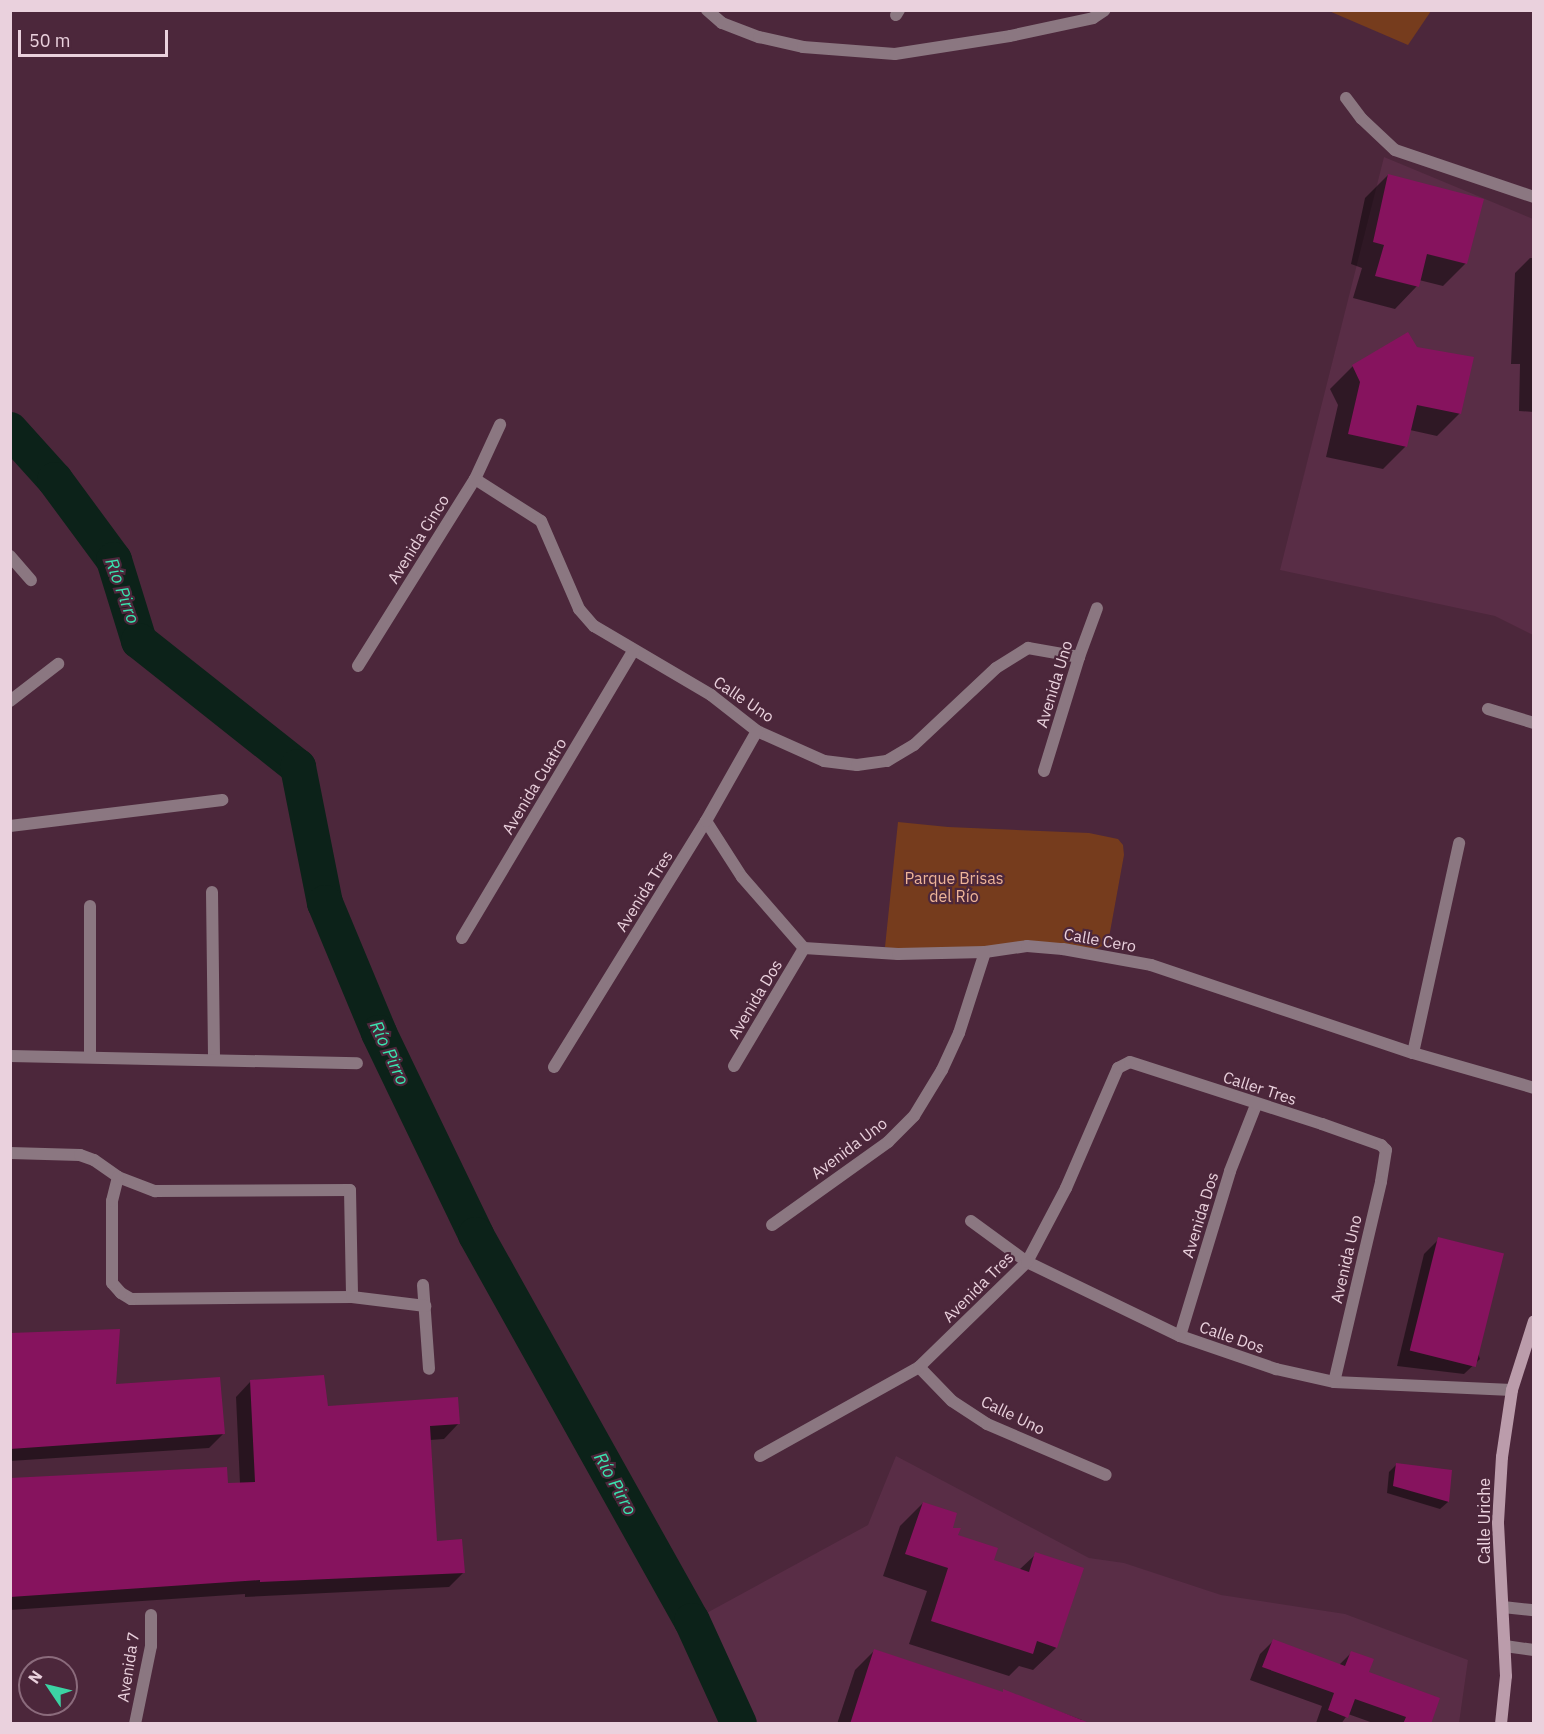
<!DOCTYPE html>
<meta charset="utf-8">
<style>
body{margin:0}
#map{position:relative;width:1544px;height:1734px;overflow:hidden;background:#4c273b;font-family:"IBM Plex Sans",sans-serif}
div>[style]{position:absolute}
.built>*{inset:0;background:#592d46}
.green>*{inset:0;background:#763c1d}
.shadow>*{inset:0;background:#0007}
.river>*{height:36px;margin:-18px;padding:0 18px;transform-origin:18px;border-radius:18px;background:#0c2219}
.building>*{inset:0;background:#86135e;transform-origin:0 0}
.minor>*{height:12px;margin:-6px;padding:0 6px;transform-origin:6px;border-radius:6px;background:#8b7781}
.secondary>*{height:12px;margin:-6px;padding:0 6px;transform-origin:6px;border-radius:6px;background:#bb9cab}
span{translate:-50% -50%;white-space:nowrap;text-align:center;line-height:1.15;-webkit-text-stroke:4.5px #4c273b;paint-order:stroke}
.street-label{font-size:16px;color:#ead1dd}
.park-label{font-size:16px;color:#eeb498}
.water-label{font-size:18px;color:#3ae3ae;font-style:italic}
.frame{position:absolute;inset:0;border:12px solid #ead1dd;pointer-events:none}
.north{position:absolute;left:18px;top:1656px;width:60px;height:60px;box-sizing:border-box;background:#4c273b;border:2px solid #8b6b7c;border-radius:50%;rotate:305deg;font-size:16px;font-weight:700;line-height:24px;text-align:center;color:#ead1dd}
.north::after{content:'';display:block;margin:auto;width:21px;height:27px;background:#3cd4a4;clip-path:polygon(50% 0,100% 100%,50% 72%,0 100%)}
.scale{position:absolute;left:18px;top:30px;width:150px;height:27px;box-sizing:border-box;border:3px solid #ead1dd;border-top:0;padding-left:8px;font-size:18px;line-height:21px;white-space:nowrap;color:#ead1dd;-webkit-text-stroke:4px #4c273b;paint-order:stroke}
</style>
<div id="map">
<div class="built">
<div style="clip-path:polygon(1384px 157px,1533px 219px,1533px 635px,1495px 616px,1280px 570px)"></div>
<div style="clip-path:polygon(896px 1456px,1089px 1558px,1124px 1563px,1221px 1595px,1345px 1614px,1468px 1660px,1459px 1723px,739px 1723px,692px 1621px,868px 1525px)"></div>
</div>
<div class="green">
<div style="clip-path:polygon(1329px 11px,1431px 10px,1431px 11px,1408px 45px)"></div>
<div style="clip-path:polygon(898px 822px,948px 827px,1089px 833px,1118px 839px,1123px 845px,1124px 855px,1108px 943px,1094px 950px,991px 947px,899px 950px,885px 947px)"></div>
</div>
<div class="shadow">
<div style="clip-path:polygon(1388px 175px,1466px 263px,1443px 286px,1419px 280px,1417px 286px,1395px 309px,1353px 298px,1362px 268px,1351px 264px,1365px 198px)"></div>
<div style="clip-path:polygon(1530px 258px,1534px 258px,1534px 412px,1519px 411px,1520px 364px,1511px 364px,1515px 273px)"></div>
<div style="clip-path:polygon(1353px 366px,1460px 413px,1437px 436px,1410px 430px,1406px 446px,1383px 469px,1326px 457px,1338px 405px,1330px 389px)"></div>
<div style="clip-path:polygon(1439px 1239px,1480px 1359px,1464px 1374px,1397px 1366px,1424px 1254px)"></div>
<div style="clip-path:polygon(10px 1334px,115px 1386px,223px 1434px,209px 1448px,10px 1461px)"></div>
<div style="clip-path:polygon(251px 1381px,327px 1408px,459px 1423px,444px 1439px,430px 1440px,435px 1542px,464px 1572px,449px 1587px,245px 1597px,245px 1594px,10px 1610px,10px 1480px,240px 1484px,236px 1397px)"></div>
<div style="clip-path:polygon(1397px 1464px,1451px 1471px,1448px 1502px,1440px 1509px,1387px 1493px,1389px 1472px)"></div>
<div style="clip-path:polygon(923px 1503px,956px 1536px,992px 1561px,1019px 1570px,1036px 1554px,1056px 1648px,1033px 1670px,1019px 1666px,1009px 1676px,909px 1644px,927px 1591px,883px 1576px,900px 1526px)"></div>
<div style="clip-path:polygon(1273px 1641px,1339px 1665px,1351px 1653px,1368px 1673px,1430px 1724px,1376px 1724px,1348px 1714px,1341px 1724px,1316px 1723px,1322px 1706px,1250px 1680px,1260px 1654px)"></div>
<div style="clip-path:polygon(875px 1650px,1002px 1693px,1004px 1691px,1082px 1720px,1081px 1724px,837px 1724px,855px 1670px)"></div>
</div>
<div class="river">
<div style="left:10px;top:430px;width:67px;rotate:48deg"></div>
<div style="left:55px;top:480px;width:99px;rotate:53.6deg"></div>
<div style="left:114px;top:560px;width:85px;rotate:72.8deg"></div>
<div style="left:139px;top:641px;width:203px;rotate:38.4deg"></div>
<div style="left:298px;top:767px;width:139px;rotate:78.8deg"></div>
<div style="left:325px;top:903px;width:141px;rotate:67.4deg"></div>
<div style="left:379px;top:1033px;width:224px;rotate:64.3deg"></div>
<div style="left:476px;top:1235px;width:442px;rotate:60.8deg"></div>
<div style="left:692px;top:1621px;width:113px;rotate:65.5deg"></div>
</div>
<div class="building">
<div style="clip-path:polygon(1388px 174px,1484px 199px,1467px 264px,1427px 254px,1419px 287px,1375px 276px,1384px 245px,1373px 242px)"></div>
<div style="clip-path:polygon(1408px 332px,1417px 347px,1474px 357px,1461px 414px,1417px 405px,1407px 447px,1348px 434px,1360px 382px,1352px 365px)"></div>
<div style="left:1438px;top:1237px;width:68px;height:117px;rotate:14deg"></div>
<div style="clip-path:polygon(120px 1329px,116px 1384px,220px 1377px,225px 1434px,10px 1449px,10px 1333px)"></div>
<div style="clip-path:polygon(324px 1375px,328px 1406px,458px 1397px,460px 1424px,430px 1426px,437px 1541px,462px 1539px,465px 1573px,260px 1582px,260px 1580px,10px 1597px,10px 1478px,227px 1467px,228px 1483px,255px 1482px,250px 1380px)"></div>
<div style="clip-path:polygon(1396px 1463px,1452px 1470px,1449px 1502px,1393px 1486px)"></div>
<div style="clip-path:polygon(923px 1502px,957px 1513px,953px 1528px,961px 1528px,958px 1535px,998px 1548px,994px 1560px,1029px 1572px,1035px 1552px,1084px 1568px,1057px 1648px,1037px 1641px,1033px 1654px,931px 1621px,948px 1568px,905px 1554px)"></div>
<div style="clip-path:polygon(1273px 1639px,1345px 1666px,1351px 1651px,1374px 1659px,1369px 1672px,1440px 1698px,1431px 1724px,1403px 1724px,1406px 1717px,1355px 1699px,1348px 1718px,1328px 1710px,1334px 1693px,1262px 1667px)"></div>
<div style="clip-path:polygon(874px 1649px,1003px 1692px,1003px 1689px,1092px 1724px,850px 1724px)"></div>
</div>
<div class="minor">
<div style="left:707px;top:10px;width:20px;rotate:41deg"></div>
<div style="left:722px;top:23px;width:40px;rotate:21deg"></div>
<div style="left:759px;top:37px;width:45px;rotate:12.8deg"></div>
<div style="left:803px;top:47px;width:92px;rotate:4.4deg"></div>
<div style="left:895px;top:54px;width:116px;rotate:-8.9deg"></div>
<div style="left:1010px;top:36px;width:85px;rotate:-12.2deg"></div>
<div style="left:1093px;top:18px;width:14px;rotate:-34deg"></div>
<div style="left:896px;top:15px;width:6px;rotate:-59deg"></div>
<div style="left:1346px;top:98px;width:26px;rotate:53deg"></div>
<div style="left:1362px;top:119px;width:45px;rotate:43.2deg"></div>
<div style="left:1395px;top:150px;width:147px;rotate:18.7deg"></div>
<div style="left:475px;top:479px;width:78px;rotate:32.5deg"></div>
<div style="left:541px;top:521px;width:96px;rotate:66.6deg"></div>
<div style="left:579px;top:609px;width:23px;rotate:49deg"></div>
<div style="left:594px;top:626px;width:136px;rotate:30.5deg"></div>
<div style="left:711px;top:695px;width:58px;rotate:38deg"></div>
<div style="left:757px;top:731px;width:73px;rotate:24.1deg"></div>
<div style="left:824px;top:761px;width:33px;rotate:7deg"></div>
<div style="left:857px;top:765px;width:30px;rotate:-8deg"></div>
<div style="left:887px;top:761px;width:31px;rotate:-31deg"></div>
<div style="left:914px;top:745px;width:112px;rotate:-43.2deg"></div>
<div style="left:996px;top:668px;width:38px;rotate:-32deg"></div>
<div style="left:1028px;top:648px;width:52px;rotate:10deg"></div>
<div style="left:10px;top:556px;width:32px;rotate:49deg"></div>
<div style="left:358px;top:666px;width:221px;rotate:-58deg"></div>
<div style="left:475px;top:479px;width:60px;rotate:-65.2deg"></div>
<div style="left:10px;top:701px;width:61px;rotate:-37.6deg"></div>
<div style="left:1488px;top:709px;width:48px;rotate:16.9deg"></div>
<div style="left:1044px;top:771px;width:119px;rotate:-72.9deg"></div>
<div style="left:1079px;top:657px;width:52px;rotate:-69.8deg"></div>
<div style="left:706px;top:821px;width:67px;rotate:57.3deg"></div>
<div style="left:742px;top:877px;width:94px;rotate:48.9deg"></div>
<div style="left:804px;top:948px;width:94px;rotate:3.7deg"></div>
<div style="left:898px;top:954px;width:87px;rotate:-1.3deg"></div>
<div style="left:985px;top:952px;width:42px;rotate:-8.1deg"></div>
<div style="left:1027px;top:946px;width:36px;rotate:5deg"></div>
<div style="left:1063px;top:949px;width:89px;rotate:10.3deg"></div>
<div style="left:1151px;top:965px;width:276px;rotate:18.6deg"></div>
<div style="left:1413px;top:1053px;width:126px;rotate:16.1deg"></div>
<div style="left:10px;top:826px;width:214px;rotate:-7deg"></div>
<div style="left:212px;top:892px;width:167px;rotate:89.3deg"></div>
<div style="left:90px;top:906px;width:151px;rotate:90deg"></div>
<div style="left:462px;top:938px;width:335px;rotate:-59.2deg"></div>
<div style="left:1413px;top:1053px;width:215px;rotate:-77.6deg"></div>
<div style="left:10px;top:1056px;width:347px;rotate:1.2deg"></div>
<div style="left:734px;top:1066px;width:137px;rotate:-59.3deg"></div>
<div style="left:554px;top:1067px;width:289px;rotate:-58.3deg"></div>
<div style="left:706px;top:821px;width:103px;rotate:-60.5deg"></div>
<div style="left:10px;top:1153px;width:70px;rotate:1.6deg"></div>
<div style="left:80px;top:1155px;width:15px;rotate:20deg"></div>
<div style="left:94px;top:1160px;width:29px;rotate:35deg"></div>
<div style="left:118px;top:1177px;width:40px;rotate:21deg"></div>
<div style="left:155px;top:1191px;width:195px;rotate:-0.3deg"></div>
<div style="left:350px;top:1190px;width:107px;rotate:88.9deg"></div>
<div style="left:352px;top:1297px;width:221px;rotate:179.5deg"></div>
<div style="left:131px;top:1299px;width:12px;rotate:-149deg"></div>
<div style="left:121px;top:1293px;width:13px;rotate:-132deg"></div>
<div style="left:112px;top:1283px;width:82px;rotate:-90deg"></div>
<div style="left:112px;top:1201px;width:25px;rotate:-76deg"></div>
<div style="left:971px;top:1221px;width:69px;rotate:36.2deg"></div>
<div style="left:1027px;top:1262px;width:170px;rotate:25.8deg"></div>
<div style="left:1180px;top:1336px;width:102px;rotate:19deg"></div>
<div style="left:1276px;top:1369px;width:59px;rotate:12.6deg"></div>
<div style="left:1334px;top:1382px;width:178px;rotate:2.6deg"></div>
<div style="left:772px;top:1225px;width:143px;rotate:-35.6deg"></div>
<div style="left:888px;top:1142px;width:37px;rotate:-45deg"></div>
<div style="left:914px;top:1116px;width:54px;rotate:-58.7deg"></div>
<div style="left:942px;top:1070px;width:41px;rotate:-65.3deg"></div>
<div style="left:959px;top:1033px;width:85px;rotate:-72.2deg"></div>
<div style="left:423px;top:1285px;width:84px;rotate:85.9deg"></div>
<div style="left:352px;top:1297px;width:74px;rotate:7deg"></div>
<div style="left:1180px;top:1336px;width:172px;rotate:-73.1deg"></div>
<div style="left:1230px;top:1171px;width:71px;rotate:-68.5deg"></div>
<div style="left:919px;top:1367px;width:47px;rotate:45.9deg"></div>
<div style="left:952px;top:1401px;width:42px;rotate:33.3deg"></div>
<div style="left:987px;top:1424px;width:129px;rotate:23.2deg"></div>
<div style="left:760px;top:1456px;width:182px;rotate:-29.2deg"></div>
<div style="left:919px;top:1367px;width:151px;rotate:-44.2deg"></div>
<div style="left:1027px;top:1262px;width:84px;rotate:-62.2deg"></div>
<div style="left:1066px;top:1188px;width:131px;rotate:-66.6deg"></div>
<div style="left:1118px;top:1068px;width:13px;rotate:-27deg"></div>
<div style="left:1130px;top:1062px;width:202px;rotate:17.9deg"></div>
<div style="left:1322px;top:1124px;width:63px;rotate:19.6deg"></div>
<div style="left:1381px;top:1145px;width:7px;rotate:45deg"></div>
<div style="left:1386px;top:1150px;width:32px;rotate:99deg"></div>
<div style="left:1381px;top:1182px;width:205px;rotate:103.2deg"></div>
<div style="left:1503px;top:1607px;width:31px;rotate:6deg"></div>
<div style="left:1505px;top:1646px;width:29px;rotate:8deg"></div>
<div style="left:135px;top:1724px;width:80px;rotate:-78.4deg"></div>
<div style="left:151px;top:1646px;width:31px;rotate:-90deg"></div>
</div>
<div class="secondary">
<div style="left:1501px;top:1724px;width:48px;rotate:-84.1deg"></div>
<div style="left:1506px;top:1676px;width:154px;rotate:-93deg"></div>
<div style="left:1498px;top:1522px;width:65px;rotate:-86.5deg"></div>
<div style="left:1502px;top:1457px;width:68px;rotate:-81.5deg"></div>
<div style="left:1512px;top:1390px;width:72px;rotate:-72.3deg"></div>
</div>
<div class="street-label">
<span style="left:418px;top:539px;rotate:-58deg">Avenida Cinco</span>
<span style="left:1054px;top:684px;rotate:-73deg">Avenida Uno</span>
<span style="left:744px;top:699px;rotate:34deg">Calle Uno</span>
<span style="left:534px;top:786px;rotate:-59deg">Avenida Cuatro</span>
<span style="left:644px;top:891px;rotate:-58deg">Avenida Tres</span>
<span style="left:1100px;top:940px;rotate:10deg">Calle Cero</span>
<span style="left:755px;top:999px;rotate:-59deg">Avenida Dos</span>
<span style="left:1260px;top:1088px;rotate:18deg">Caller Tres</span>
<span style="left:849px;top:1148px;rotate:-37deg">Avenida Uno</span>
<span style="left:1200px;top:1215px;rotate:-73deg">Avenida Dos</span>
<span style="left:1346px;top:1259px;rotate:-77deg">Avenida Uno</span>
<span style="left:978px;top:1287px;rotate:-45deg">Avenida Tres</span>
<span style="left:1232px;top:1337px;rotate:19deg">Calle Dos</span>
<span style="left:1013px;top:1415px;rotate:26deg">Calle Uno</span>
<span style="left:1484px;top:1521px;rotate:-90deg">Calle Uriche</span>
<span style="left:128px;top:1667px;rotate:-81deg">Avenida 7</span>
</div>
<div class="park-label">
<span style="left:954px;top:887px">Parque Brisas<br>del Río</span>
</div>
<div class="water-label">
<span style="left:122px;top:591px;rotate:70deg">Río Pirro</span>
<span style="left:389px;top:1053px;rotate:65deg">Río Pirro</span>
<span style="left:615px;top:1484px;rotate:61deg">Río Pirro</span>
</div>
<div class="frame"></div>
<div class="north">N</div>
<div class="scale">50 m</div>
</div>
